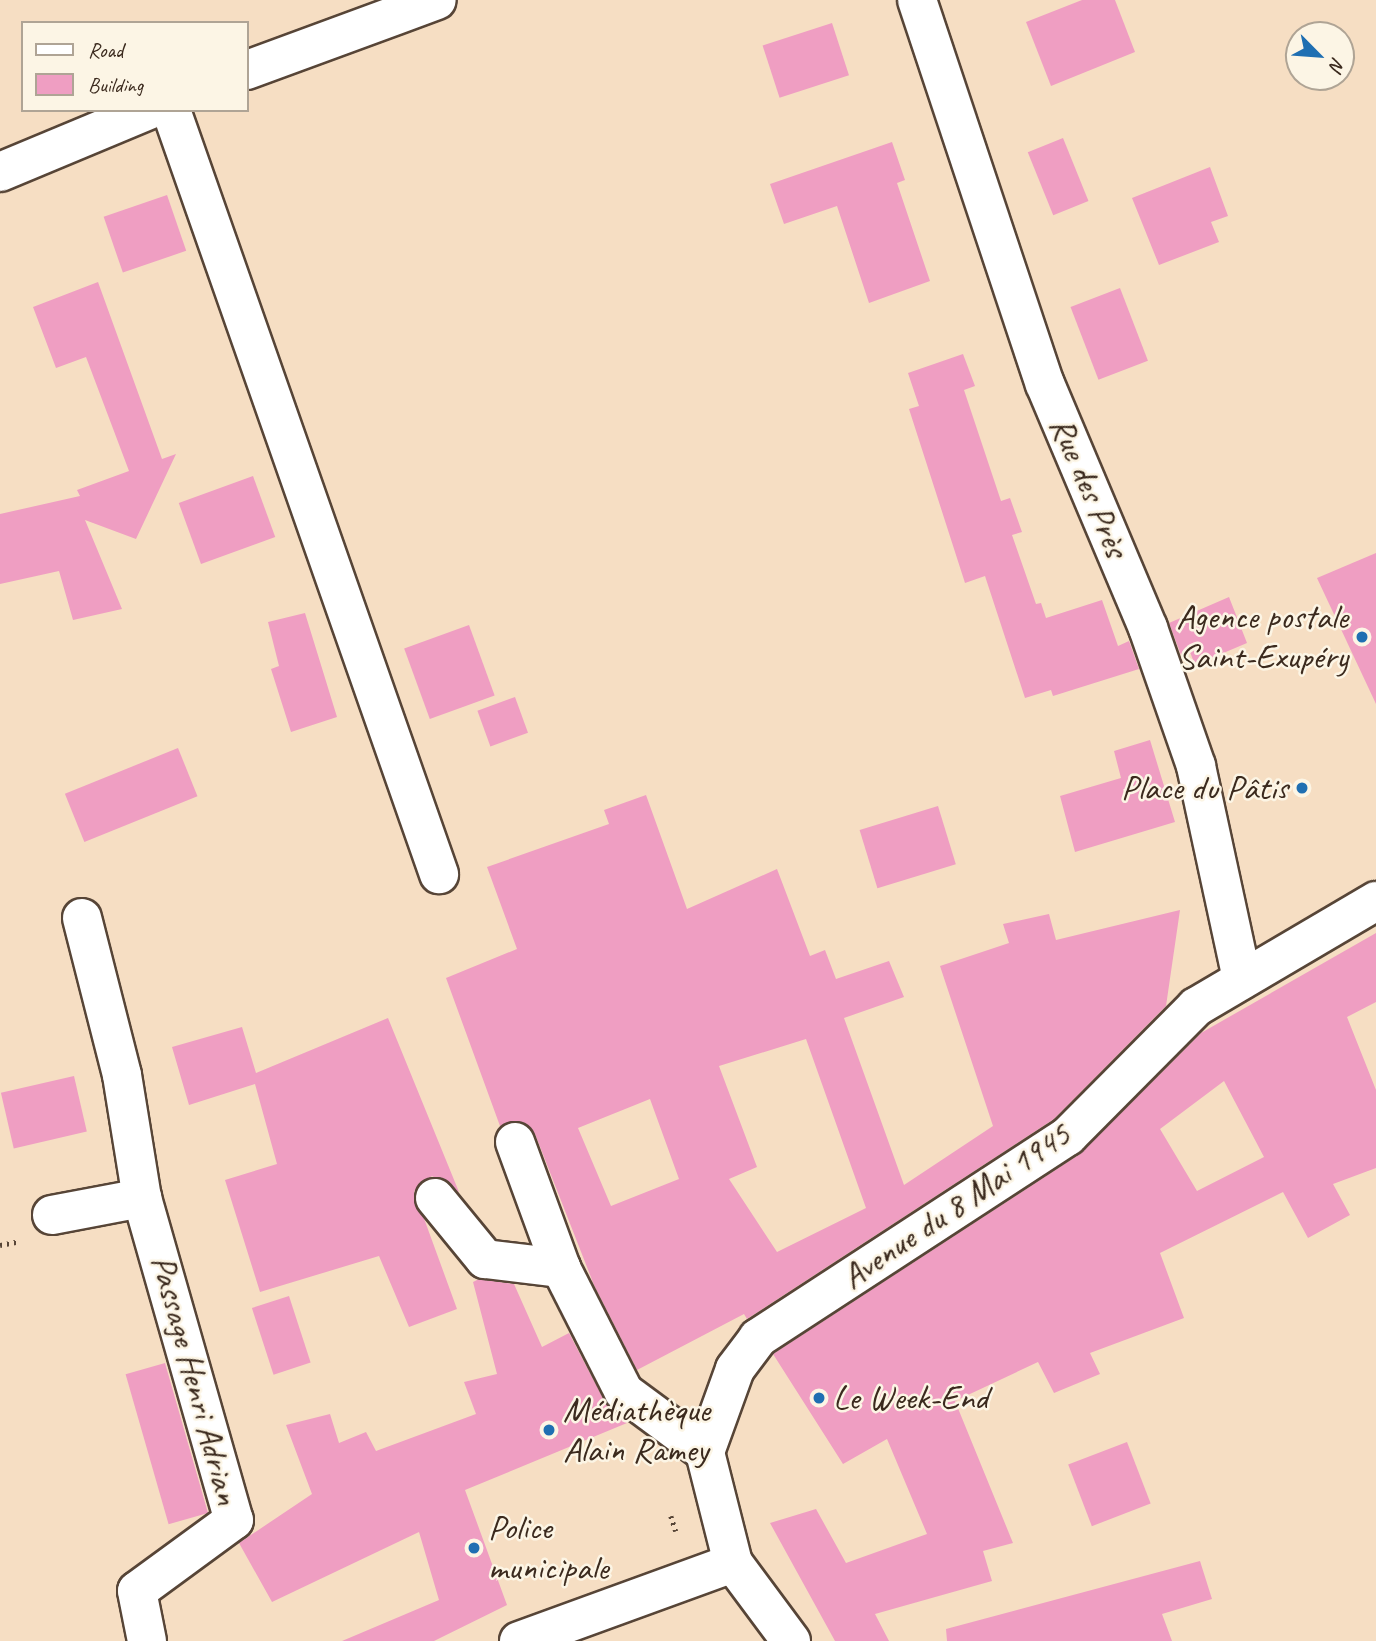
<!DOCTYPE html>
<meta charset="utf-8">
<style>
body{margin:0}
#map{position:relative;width:1376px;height:1641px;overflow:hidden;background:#f6dec3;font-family:Caveat,sans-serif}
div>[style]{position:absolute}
.building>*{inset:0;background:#ef9ec2;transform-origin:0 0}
.path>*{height:4.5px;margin-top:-2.25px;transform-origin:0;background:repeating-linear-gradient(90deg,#574537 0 2px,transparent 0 7px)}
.roads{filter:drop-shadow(2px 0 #574537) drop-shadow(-2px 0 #574537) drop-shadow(0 2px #574537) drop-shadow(0 -2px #574537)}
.minor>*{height:38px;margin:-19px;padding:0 19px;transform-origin:19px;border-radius:19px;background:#fff}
.dots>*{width:19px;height:19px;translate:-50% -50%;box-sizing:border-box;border:4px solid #fcf5e5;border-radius:50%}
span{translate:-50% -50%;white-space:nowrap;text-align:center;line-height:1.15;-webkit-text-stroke:5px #fcf5e5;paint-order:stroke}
.street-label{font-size:35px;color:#3b2a1e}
.poi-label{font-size:35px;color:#3b2a1e}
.right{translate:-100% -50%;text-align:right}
.left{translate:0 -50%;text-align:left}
.legend{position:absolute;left:21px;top:21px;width:228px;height:91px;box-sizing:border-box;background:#fcf5e5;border:2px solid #afa495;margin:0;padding:9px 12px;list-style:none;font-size:21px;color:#3b2a1e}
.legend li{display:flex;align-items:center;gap:14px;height:35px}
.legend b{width:35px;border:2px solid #afa495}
.north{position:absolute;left:1285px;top:21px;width:70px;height:70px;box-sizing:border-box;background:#fcf5e5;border:2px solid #afa495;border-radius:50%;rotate:115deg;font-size:19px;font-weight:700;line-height:28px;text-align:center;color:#3b2a1e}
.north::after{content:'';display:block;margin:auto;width:24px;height:32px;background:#1f6fb2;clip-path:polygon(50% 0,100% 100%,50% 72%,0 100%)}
</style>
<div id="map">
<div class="building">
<div style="clip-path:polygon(1082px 0,1115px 0,1135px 52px,1051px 86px,1026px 22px)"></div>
<div style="left:832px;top:23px;width:55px;height:73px;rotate:72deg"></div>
<div style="left:1063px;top:138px;width:68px;height:38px;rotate:68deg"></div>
<div style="clip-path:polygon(892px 142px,905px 180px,897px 183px,930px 281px,869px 303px,837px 206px,784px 224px,770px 184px)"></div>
<div style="clip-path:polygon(1210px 167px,1228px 216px,1211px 222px,1219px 242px,1159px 265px,1132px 198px)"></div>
<div style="left:167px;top:195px;width:59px;height:67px;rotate:71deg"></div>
<div style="clip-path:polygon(98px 282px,162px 459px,176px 454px,136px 539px,85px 520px,122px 609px,73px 620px,59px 571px,0 584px,0 514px,80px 496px,77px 490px,129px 471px,86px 357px,56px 368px,33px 307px)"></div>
<div style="left:1120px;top:288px;width:78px;height:53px;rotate:69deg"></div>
<div style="clip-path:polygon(963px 354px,975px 386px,964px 390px,1001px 501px,1010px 498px,1022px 532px,1012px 535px,1036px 604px,1041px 603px,1046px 618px,1102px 600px,1118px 646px,1129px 641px,1139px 669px,1053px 696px,1051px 690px,1025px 698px,985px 576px,965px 583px,909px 409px,919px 406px,908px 373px)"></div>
<div style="left:253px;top:476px;width:65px;height:79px;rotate:70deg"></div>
<div style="clip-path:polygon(1376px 553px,1376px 704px,1317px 578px)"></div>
<div style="clip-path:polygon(1229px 597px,1247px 643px,1195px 665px,1190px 652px,1181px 655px,1169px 623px)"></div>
<div style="clip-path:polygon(305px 613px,337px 717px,291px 732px,271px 669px,279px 666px,268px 622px)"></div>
<div style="left:469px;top:625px;width:75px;height:69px;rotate:70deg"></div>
<div style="left:515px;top:697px;width:38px;height:40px;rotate:70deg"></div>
<div style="clip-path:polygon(1150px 740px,1175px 822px,1075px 852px,1060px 796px,1121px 778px,1114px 751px)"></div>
<div style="left:178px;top:748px;width:52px;height:122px;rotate:68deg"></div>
<div style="clip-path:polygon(evenodd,646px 795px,687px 909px,777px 869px,810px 956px,825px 950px,836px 979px,889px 961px,904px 997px,844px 1018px,904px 1185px,993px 1126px,940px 966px,1009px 943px,1003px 924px,1049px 914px,1056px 940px,1180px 910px,1166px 1006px,1054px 1119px,747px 1319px,744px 1314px,637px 1370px,594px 1285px,535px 1134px,519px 1121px,500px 1126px,446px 978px,517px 949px,487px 867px,609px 824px,604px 810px,646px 795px,806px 1039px,866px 1208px,777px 1252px,729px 1179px,757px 1167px,719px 1066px,806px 1039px,646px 795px,650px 1099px,679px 1179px,611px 1206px,578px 1128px,650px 1099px)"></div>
<div style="left:938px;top:806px;width:61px;height:82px;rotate:73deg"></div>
<div style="clip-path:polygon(evenodd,1376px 933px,1376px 1002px,1347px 1017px,1376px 1090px,1376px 1168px,1333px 1184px,1350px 1215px,1308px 1238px,1283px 1192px,1160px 1253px,1184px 1318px,1090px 1353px,1100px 1374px,1054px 1393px,1038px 1362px,955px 1401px,1013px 1543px,983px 1551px,992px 1581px,875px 1614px,889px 1641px,835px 1641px,770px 1523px,816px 1509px,846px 1563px,927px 1534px,887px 1439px,843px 1464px,773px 1354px,1080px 1154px,1201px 1033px,1376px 933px,1224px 1081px,1264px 1157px,1197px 1191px,1160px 1129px,1224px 1081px)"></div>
<div style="clip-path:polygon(388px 1018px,459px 1192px,432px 1176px,414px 1191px,457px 1309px,409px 1327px,379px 1256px,260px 1292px,225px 1180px,277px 1164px,255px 1084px,189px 1105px,172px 1047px,242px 1027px,256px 1073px)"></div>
<div style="left:74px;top:1076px;width:57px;height:75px;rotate:77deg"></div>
<div style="clip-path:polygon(479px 1279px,514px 1284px,542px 1347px,569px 1333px,605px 1402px,627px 1423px,465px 1490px,507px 1605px,434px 1641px,342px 1641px,439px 1600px,419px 1532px,272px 1602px,239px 1543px,312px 1494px,286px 1425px,330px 1414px,339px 1443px,366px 1432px,376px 1451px,476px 1414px,464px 1382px,497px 1374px,473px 1282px)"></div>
<div style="left:289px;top:1296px;width:70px;height:39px;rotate:72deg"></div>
<div style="left:165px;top:1363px;width:156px;height:41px;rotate:74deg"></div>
<div style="left:1127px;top:1442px;width:66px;height:63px;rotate:69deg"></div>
<div style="clip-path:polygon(1200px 1561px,1212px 1599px,1162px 1614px,1172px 1641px,947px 1641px,946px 1629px)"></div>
</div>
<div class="path">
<div style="left:0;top:1245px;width:20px;rotate:-11deg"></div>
<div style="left:671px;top:1516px;width:16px;rotate:72deg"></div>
</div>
<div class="roads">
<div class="minor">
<div style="left:917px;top:0;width:405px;rotate:71.6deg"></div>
<div style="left:1045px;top:384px;width:265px;rotate:67.1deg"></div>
<div style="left:1148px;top:628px;width:146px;rotate:70.8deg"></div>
<div style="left:1196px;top:766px;width:218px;rotate:77.8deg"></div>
<div style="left:247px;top:70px;width:202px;rotate:-20.2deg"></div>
<div style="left:171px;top:110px;width:810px;rotate:70.67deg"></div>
<div style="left:0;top:172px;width:161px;rotate:-22.6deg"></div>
<div style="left:82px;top:918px;width:162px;rotate:75.7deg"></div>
<div style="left:122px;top:1075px;width:125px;rotate:80.8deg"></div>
<div style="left:515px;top:1142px;width:134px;rotate:69.9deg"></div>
<div style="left:435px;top:1198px;width:79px;rotate:50.7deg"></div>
<div style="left:485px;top:1259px;width:77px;rotate:6.8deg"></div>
<div style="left:561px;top:1268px;width:139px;rotate:63.1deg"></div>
<div style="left:624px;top:1392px;width:101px;rotate:36.5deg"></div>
<div style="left:52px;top:1215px;width:92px;rotate:-10.7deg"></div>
<div style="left:142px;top:1198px;width:335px;rotate:74.1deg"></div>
<div style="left:234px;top:1520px;width:120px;rotate:143.8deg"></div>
<div style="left:137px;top:1591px;width:51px;rotate:78.7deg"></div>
<div style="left:519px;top:1641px;width:228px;rotate:-20deg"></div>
<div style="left:791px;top:1641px;width:97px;rotate:-126.6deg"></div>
<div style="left:733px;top:1563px;width:114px;rotate:-104.2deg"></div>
<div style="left:705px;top:1452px;width:88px;rotate:-70.1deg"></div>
<div style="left:735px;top:1369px;width:39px;rotate:-53deg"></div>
<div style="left:758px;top:1338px;width:370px;rotate:-33.1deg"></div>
<div style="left:1068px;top:1136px;width:182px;rotate:-45.2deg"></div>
<div style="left:1196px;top:1007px;width:209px;rotate:-30.5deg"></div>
</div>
</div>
<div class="dots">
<div style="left:1362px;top:637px;background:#1f6fb2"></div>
<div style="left:1302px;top:788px;background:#1f6fb2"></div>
<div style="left:819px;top:1398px;background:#1f6fb2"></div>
<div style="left:549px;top:1430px;background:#1f6fb2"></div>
<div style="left:474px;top:1548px;background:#1f6fb2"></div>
</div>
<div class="street-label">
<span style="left:1089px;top:487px;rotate:67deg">Rue des Près</span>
<span style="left:956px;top:1206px;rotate:-34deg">Avenue du 8 Mai 1945</span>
<span style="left:195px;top:1380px;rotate:75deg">Passage Henri Adrian</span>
</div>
<div class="poi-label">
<span class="right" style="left:1348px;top:637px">Agence postale<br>Saint-Exupéry</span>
<span class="right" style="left:1288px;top:788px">Place du Pâtis</span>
<span class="left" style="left:833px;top:1398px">Le Week-End</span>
<span class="left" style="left:563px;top:1430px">Médiathèque<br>Alain Ramey</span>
<span class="left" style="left:488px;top:1548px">Police<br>municipale</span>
</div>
<ul class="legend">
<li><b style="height:9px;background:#fff"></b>Road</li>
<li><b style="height:19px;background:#ef9ec2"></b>Building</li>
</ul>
<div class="north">N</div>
</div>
